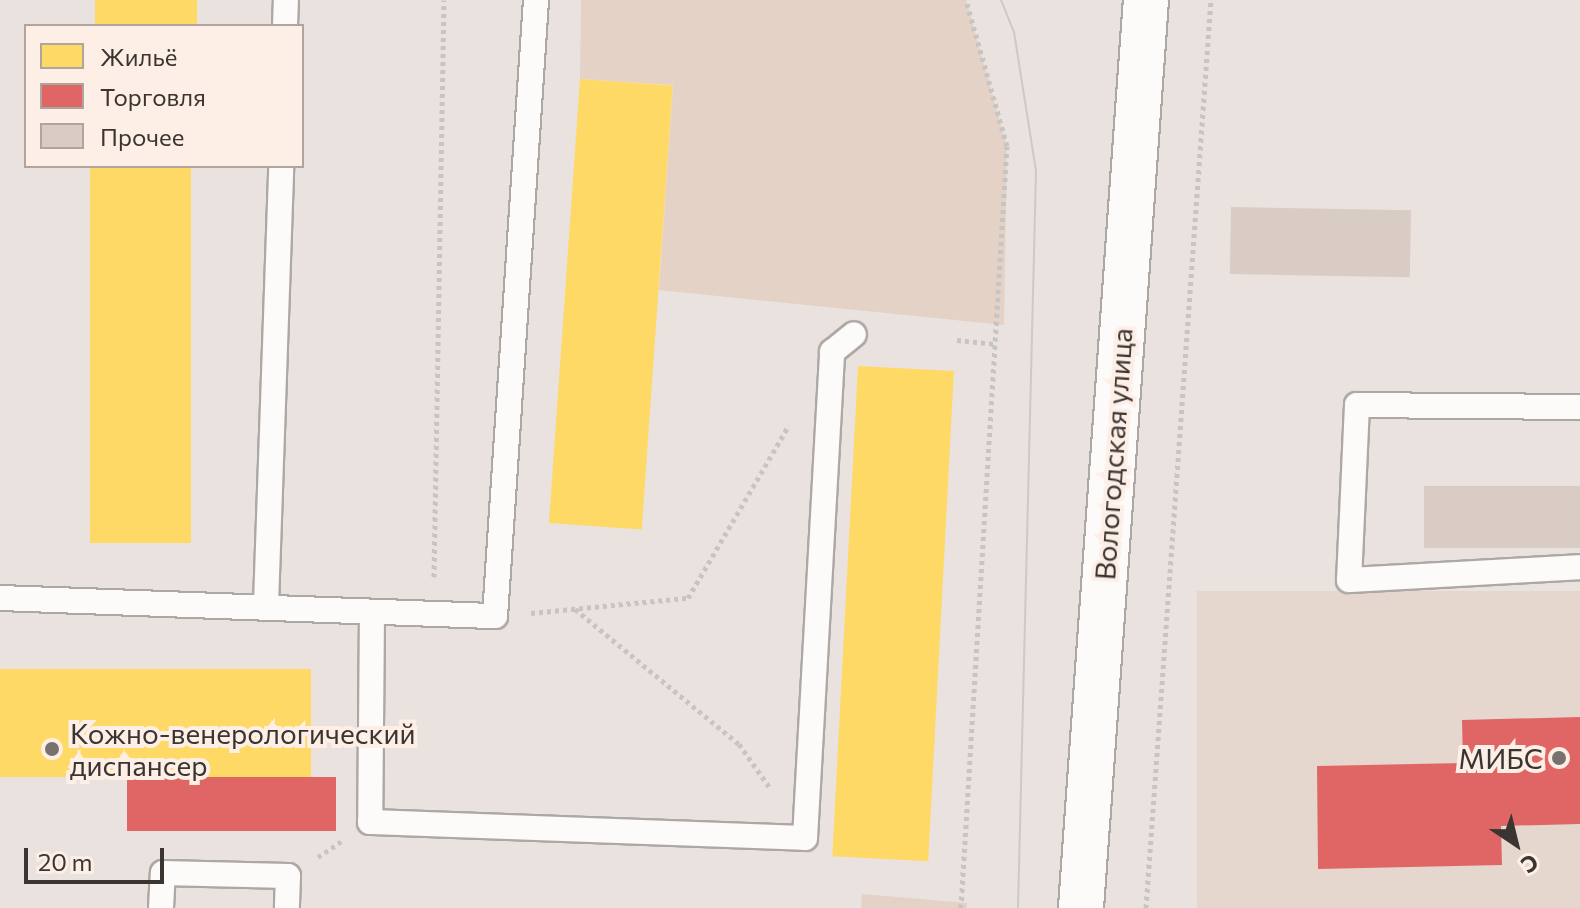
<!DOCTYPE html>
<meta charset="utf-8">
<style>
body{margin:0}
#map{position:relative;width:1580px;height:908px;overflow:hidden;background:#eae2de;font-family:Commissioner,sans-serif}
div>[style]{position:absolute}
.built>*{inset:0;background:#e6d7ce;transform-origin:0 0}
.green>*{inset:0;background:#e5d2c6}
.homes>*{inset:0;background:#ffd966;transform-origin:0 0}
.shops>*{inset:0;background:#e06666;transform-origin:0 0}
.building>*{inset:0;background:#d9ccc4;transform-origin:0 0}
.path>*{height:5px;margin-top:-2.5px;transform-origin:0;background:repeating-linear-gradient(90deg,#c7c5c3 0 4px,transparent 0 8px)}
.roads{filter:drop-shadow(2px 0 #aea8a5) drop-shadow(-2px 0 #aea8a5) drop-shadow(0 2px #aea8a5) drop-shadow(0 -2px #aea8a5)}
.lane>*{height:24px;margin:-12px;padding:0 12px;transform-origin:12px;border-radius:12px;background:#fcfbfa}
.street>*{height:44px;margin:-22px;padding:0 22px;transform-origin:22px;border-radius:22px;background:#fcfbfa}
.tram>*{height:2px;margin:-1px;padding:0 1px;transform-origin:1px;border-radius:1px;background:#cbc9c9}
.dots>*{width:22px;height:22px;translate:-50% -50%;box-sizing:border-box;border:4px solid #fdeee6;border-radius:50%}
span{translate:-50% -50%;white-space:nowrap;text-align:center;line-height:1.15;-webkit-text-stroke:8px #fdeee6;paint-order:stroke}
.street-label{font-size:28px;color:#3b3532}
.poi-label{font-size:28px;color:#3b3532}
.left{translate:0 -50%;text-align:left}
.right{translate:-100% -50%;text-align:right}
.legend{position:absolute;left:24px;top:24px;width:280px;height:144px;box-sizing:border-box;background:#fdeee6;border:2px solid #afa49e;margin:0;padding:10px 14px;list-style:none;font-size:24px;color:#3b3532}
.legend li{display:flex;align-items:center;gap:16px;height:40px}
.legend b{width:40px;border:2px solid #afa49e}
.north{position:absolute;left:1476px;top:804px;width:80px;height:80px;-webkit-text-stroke:6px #fdeee6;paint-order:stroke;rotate:145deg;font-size:22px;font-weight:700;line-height:32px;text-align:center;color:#3b3532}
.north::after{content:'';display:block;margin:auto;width:28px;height:36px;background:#3b3532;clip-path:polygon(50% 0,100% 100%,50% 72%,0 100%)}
.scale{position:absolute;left:24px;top:848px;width:140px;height:36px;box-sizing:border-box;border:4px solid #3b3532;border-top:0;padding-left:10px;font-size:24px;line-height:28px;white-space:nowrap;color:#3b3532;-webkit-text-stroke:6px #fdeee6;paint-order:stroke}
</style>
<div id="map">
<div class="built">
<div style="left:1580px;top:591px;width:317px;height:383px;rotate:90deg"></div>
</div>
<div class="green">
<div style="clip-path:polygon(581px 0,966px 0,1007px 146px,1004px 325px,659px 290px,673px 85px,580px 79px)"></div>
<div style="clip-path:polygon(862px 894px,967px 903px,967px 908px,861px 908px)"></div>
</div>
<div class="homes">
<div style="left:95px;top:0;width:102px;height:26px"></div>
<div style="left:580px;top:79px;width:93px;height:445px;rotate:4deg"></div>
<div style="left:90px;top:166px;width:101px;height:377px"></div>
<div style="left:858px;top:366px;width:96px;height:491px;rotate:3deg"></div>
<div style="left:0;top:669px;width:311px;height:108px"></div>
</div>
<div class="shops">
<div style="clip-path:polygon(1580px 717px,1580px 824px,1501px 826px,1502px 865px,1318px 869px,1317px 766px,1463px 763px,1462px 720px)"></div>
<div style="left:127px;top:777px;width:209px;height:54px"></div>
</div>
<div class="building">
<div style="left:1231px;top:207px;width:180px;height:67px;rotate:1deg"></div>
<div style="left:1580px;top:486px;width:62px;height:156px;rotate:90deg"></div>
</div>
<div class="path">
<div style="left:957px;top:340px;width:37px;rotate:6deg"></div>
<div style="left:434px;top:577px;width:577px;rotate:-89.01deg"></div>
<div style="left:575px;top:609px;width:212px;rotate:39.5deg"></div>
<div style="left:739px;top:744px;width:54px;rotate:54.8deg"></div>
<div style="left:531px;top:613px;width:158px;rotate:-5.5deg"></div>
<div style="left:688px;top:598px;width:200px;rotate:-59.7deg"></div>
<div style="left:318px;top:857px;width:30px;rotate:-34deg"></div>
<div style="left:961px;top:908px;width:763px;rotate:-86.55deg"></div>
<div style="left:1007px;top:146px;width:152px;rotate:-105.7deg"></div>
<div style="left:1146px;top:908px;width:910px;rotate:-85.91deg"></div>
</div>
<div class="roads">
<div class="lane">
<div style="left:285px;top:26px;width:26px;rotate:-88deg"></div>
<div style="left:1580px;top:407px;width:223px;rotate:-179.5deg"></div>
<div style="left:1357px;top:405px;width:175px;rotate:92.6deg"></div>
<div style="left:1349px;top:580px;width:231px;rotate:-3.2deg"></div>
<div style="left:0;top:598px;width:495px;rotate:2.1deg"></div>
<div style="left:495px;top:616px;width:617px;rotate:-86.19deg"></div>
<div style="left:266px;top:604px;width:438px;rotate:-88deg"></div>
<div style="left:372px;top:613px;width:209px;rotate:90.5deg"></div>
<div style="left:370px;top:822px;width:435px;rotate:2.1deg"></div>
<div style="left:805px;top:838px;width:487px;rotate:-86.8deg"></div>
<div style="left:832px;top:352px;width:28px;rotate:-39deg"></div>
<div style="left:161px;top:908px;width:35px;rotate:-87deg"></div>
<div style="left:163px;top:873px;width:125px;rotate:1.4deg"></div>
<div style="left:288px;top:876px;width:32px;rotate:92deg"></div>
</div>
<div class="street">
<div style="left:1081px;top:908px;width:910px;rotate:-85.91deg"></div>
</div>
</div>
<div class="tram">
<div style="left:1001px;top:0;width:35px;rotate:68deg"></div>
<div style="left:1014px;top:32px;width:141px;rotate:81deg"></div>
<div style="left:1036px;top:171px;width:737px;rotate:91.4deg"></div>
</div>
<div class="dots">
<div style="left:52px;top:749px;background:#78726e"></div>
<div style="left:1559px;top:758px;background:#78726e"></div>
</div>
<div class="street-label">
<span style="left:1113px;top:454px;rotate:-86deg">Вологодская улица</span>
</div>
<div class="poi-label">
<span class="left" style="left:70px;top:749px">Кожно-венерологический<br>диспансер</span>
<span class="right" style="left:1543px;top:758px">МИБС</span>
</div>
<ul class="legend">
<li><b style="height:22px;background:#ffd966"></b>Жильё</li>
<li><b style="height:22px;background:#e06666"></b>Торговля</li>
<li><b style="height:22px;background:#d9ccc4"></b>Прочее</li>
</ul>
<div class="north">С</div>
<div class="scale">20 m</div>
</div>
